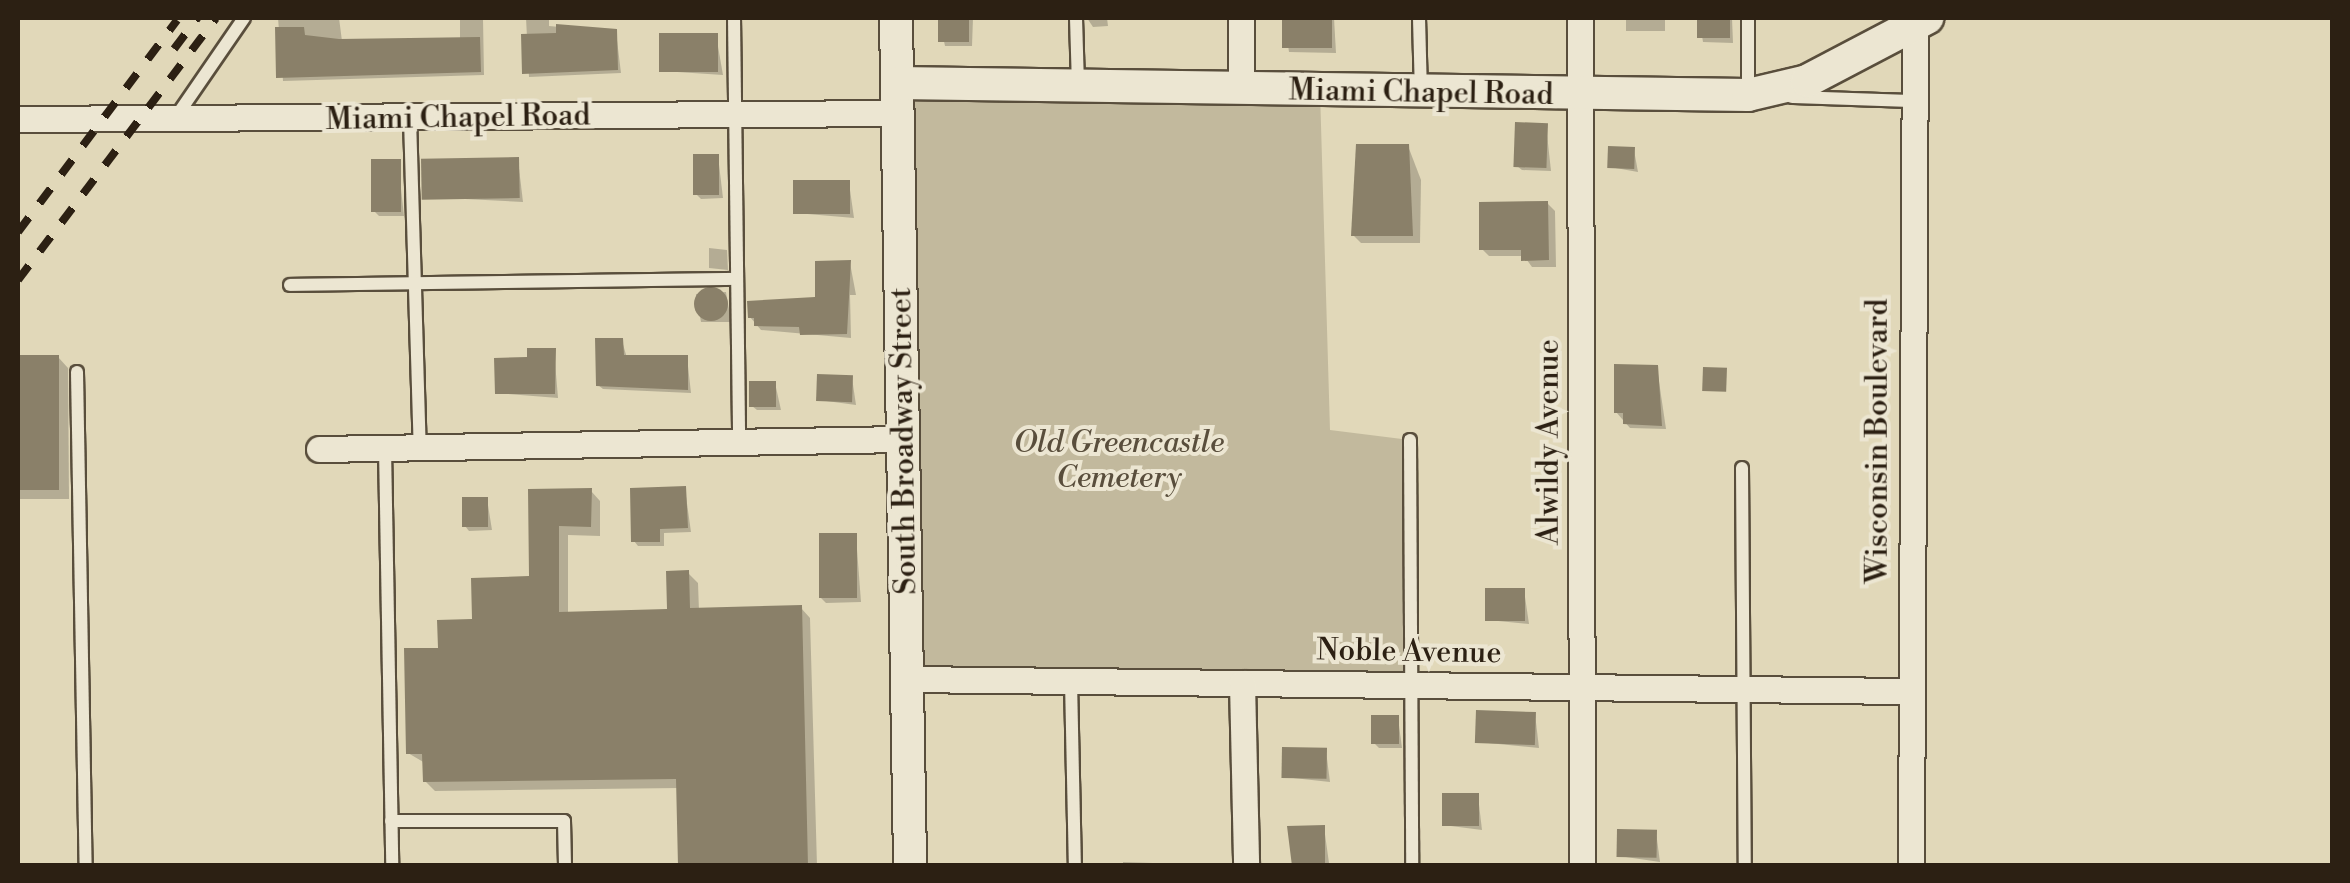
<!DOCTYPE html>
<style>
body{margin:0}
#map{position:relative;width:2350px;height:883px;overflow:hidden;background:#e1d8b9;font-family:"Libre Bodoni",serif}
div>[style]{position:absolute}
.green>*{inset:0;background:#c2b99d}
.shadow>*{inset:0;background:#0003;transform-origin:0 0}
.building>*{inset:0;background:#8a8069;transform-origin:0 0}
.round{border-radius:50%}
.roads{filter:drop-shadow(2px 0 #594e3c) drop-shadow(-2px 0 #594e3c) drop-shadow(0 2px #594e3c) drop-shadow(0 -2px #594e3c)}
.service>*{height:12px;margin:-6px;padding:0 6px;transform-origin:6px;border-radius:6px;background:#ece6d2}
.minor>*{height:25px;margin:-12.5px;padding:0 12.5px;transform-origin:12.5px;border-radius:12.5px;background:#ece6d2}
.tertiary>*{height:32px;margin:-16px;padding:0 16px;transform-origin:16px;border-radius:16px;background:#ece6d2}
.rail>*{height:8px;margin-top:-4px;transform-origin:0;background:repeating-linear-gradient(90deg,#2c2013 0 18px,transparent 0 36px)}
span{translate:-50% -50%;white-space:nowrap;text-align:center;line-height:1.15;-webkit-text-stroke:8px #ece6d2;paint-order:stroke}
.street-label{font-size:30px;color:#2c2013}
.park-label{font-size:30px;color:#594e3c;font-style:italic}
.frame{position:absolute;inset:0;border:20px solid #2c2013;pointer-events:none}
</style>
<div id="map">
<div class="green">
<div style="clip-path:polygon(898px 83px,1320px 91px,1330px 430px,1410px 440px,1413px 684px,908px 679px)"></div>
</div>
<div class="shadow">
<div style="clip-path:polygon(278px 18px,339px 18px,342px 41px,460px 40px,460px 18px,483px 18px,484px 75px,283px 81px)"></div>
<div style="clip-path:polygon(526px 18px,549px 18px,549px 26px,616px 32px,621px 73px,529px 77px)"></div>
<div style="clip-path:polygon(939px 18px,973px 18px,972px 46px,945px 46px)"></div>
<div style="clip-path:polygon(1087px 18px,1107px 18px,1108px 26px,1093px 27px)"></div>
<div style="clip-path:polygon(1284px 18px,1334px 18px,1336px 53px,1289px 52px)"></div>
<div style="left:1626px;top:18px;width:39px;height:13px"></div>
<div style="clip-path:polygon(1699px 18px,1732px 18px,1733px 43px,1703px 42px)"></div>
<div style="clip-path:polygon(716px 35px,723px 75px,662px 71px)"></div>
<div style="clip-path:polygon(1546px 125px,1551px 171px,1522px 170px,1517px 166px)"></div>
<div style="clip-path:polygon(1408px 146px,1421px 180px,1420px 243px,1361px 243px,1353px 235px)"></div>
<div style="clip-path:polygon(1634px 150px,1638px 172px,1610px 167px)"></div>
<div style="clip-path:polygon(718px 156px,723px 198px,701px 199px,696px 194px)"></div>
<div style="clip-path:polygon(518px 160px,523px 202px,425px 197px)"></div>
<div style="clip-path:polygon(398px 162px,404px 216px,379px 216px,374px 211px)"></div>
<div style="clip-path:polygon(849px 183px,854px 218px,796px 213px)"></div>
<div style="clip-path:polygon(1547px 203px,1555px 211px,1556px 267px,1532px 267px,1524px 256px,1489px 256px,1482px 249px)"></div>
<div style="clip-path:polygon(709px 248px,727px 250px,728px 270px,709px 268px)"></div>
<div style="clip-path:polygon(850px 263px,856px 295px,850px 295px,851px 338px,761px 330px,750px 317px,818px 300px)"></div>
<div style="clip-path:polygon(726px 292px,731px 322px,701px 322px,696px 294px)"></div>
<div style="clip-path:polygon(622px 341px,627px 358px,687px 357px,691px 393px,603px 389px,598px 385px)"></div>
<div style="clip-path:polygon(554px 350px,558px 398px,497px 393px,530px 360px)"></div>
<div style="clip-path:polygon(58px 357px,68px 368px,69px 499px,18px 499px,18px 358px)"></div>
<div style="clip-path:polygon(1657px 368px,1666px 429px,1630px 428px,1616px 412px)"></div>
<div style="clip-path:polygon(852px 378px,856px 405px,819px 400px)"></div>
<div style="clip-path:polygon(775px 383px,781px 410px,757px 410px,752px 406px)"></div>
<div style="clip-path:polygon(685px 489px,691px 532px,664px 533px,664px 546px,638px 546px,634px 541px)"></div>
<div style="clip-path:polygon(531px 491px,591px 491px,600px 501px,600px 536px,568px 535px,568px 614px,670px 611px,688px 573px,698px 583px,699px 611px,801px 608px,810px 618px,817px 866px,681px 866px,679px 788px,435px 791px,425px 781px,425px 763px,408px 753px,440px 650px,532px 579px)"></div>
<div style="clip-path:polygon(487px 499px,492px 530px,469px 531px,465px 526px)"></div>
<div style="clip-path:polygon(856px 536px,861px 602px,826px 603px,821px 598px)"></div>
<div style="clip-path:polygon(1524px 590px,1529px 624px,1488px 620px)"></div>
<div style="clip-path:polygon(1535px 714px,1539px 748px,1478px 742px)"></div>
<div style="clip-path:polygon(1398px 718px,1402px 748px,1379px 748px,1374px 743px)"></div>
<div style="clip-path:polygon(1326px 751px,1330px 782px,1284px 777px)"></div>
<div style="clip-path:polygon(1478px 796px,1482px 830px,1443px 825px)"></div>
<div style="clip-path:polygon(1324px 827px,1329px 863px,1347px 866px,1293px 866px)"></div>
<div style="clip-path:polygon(1656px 832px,1660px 862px,1619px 856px)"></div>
<div style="clip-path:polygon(1123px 862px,1153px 863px,1156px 866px,1123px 866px)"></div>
</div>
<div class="building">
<div style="left:938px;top:18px;width:31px;height:24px"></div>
<div style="left:1282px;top:18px;width:50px;height:30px"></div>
<div style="left:1697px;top:18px;width:33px;height:20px"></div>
<div style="clip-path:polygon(556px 24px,617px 29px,618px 70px,522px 74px,521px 34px,556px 33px)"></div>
<div style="clip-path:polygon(275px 27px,304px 27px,305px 35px,339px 39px,480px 37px,481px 72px,276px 78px)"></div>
<div style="left:659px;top:33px;width:59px;height:39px"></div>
<div style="left:1515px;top:122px;width:33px;height:45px;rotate:2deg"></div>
<div style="clip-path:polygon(1356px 144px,1409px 144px,1413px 236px,1351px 236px)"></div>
<div style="left:1608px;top:146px;width:27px;height:22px;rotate:2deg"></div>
<div style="left:693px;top:154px;width:26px;height:41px"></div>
<div style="left:519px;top:157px;width:41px;height:98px;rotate:89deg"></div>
<div style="left:371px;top:159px;width:30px;height:53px"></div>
<div style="left:850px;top:180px;width:34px;height:57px;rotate:90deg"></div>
<div style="clip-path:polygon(1548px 201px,1549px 260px,1521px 261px,1521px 250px,1479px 250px,1479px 202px)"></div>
<div style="clip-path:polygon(851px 260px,847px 334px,800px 335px,799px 327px,754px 326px,754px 318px,748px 318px,747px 301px,815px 297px,815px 261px)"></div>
<div class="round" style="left:694px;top:287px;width:34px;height:34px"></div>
<div style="clip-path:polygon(595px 338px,623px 338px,624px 355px,688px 355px,688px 390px,596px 386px)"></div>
<div style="clip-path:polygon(527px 348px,556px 348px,555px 394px,495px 394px,494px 358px,527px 357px)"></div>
<div style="left:18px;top:355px;width:41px;height:135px"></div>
<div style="clip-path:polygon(1614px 364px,1658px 365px,1662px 426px,1623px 424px,1623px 413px,1614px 413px)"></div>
<div style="left:1703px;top:367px;width:24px;height:24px;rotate:2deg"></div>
<div style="left:817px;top:374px;width:36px;height:27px;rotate:2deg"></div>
<div style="left:749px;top:381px;width:27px;height:26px"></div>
<div style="clip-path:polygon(686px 486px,688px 528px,660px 529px,660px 542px,631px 542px,630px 488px)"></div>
<div style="clip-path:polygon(592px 488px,591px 527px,559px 526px,559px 612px,667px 609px,666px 571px,689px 570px,690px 608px,802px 605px,808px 866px,678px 866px,676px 779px,423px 782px,422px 754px,406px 754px,404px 648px,438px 648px,437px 620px,472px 619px,471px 578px,529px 576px,528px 489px)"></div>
<div style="left:462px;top:497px;width:26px;height:30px"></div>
<div style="left:857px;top:533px;width:65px;height:38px;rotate:90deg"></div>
<div style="left:1485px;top:588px;width:40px;height:33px"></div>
<div style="left:1476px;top:710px;width:60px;height:33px;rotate:2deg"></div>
<div style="left:1371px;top:715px;width:28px;height:29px"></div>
<div style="left:1282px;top:747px;width:45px;height:31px;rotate:1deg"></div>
<div style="left:1442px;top:793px;width:37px;height:33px"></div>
<div style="clip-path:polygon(1325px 825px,1325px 866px,1292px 866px,1287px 826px)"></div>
<div style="left:1617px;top:829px;width:40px;height:28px;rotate:1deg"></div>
</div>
<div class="roads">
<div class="service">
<div style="left:734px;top:18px;width:424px;rotate:89.3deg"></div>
<div style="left:1076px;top:18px;width:68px;rotate:88.3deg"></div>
<div style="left:1419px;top:18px;width:74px;rotate:88.5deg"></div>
<div style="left:1748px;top:18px;width:77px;rotate:90deg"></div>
<div style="left:1792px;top:97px;width:120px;rotate:1.9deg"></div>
<div style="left:176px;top:117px;width:120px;rotate:-55.5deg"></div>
<div style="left:410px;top:119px;width:328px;rotate:88.3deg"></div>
<div style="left:290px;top:285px;width:447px;rotate:-0.8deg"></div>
<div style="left:77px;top:372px;width:494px;rotate:89deg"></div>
<div style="left:1410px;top:440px;width:426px;rotate:89.7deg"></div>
<div style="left:385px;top:448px;width:418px;rotate:89deg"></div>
<div style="left:1742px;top:468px;width:398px;rotate:89.6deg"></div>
<div style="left:1071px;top:681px;width:185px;rotate:88.8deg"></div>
<div style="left:391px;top:821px;width:173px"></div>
<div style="left:564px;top:821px;width:45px;rotate:88.7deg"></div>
</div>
<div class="minor">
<div style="left:1580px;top:18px;width:848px;rotate:89.86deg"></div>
<div style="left:1241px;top:89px;width:71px;rotate:-90deg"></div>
<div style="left:18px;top:119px;width:880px;rotate:-0.39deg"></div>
<div style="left:319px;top:449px;width:586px;rotate:-0.98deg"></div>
<div style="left:908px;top:679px;width:1001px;rotate:0.69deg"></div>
<div style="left:1242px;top:683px;width:183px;rotate:88.7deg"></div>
<div style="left:1911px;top:866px;width:848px;rotate:-89.73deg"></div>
</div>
<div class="tertiary">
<div style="left:896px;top:18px;width:848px;rotate:89.05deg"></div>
<div style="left:898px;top:83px;width:850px;rotate:0.81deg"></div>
<div style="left:1748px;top:95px;width:61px;rotate:-13.3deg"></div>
<div style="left:1807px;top:81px;width:136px;rotate:-27.7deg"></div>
</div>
</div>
<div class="rail">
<div style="left:174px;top:49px;width:39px;rotate:-53deg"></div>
<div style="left:18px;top:232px;width:265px;rotate:-53.1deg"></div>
<div style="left:18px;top:280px;width:328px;rotate:-52.9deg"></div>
</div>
<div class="street-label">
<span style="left:1421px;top:93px;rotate:1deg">Miami Chapel Road</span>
<span style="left:458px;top:118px;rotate:-1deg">Miami Chapel Road</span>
<span style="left:904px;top:441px;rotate:-91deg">South Broadway Street</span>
<span style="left:1878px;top:441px;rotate:-90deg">Wisconsin Boulevard</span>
<span style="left:1549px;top:442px;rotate:-90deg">Alwildy Avenue</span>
<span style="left:1409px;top:652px;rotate:1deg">Noble Avenue</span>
</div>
<div class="park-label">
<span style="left:1119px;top:460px">Old Greencastle<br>Cemetery</span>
</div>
<div class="frame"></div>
</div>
